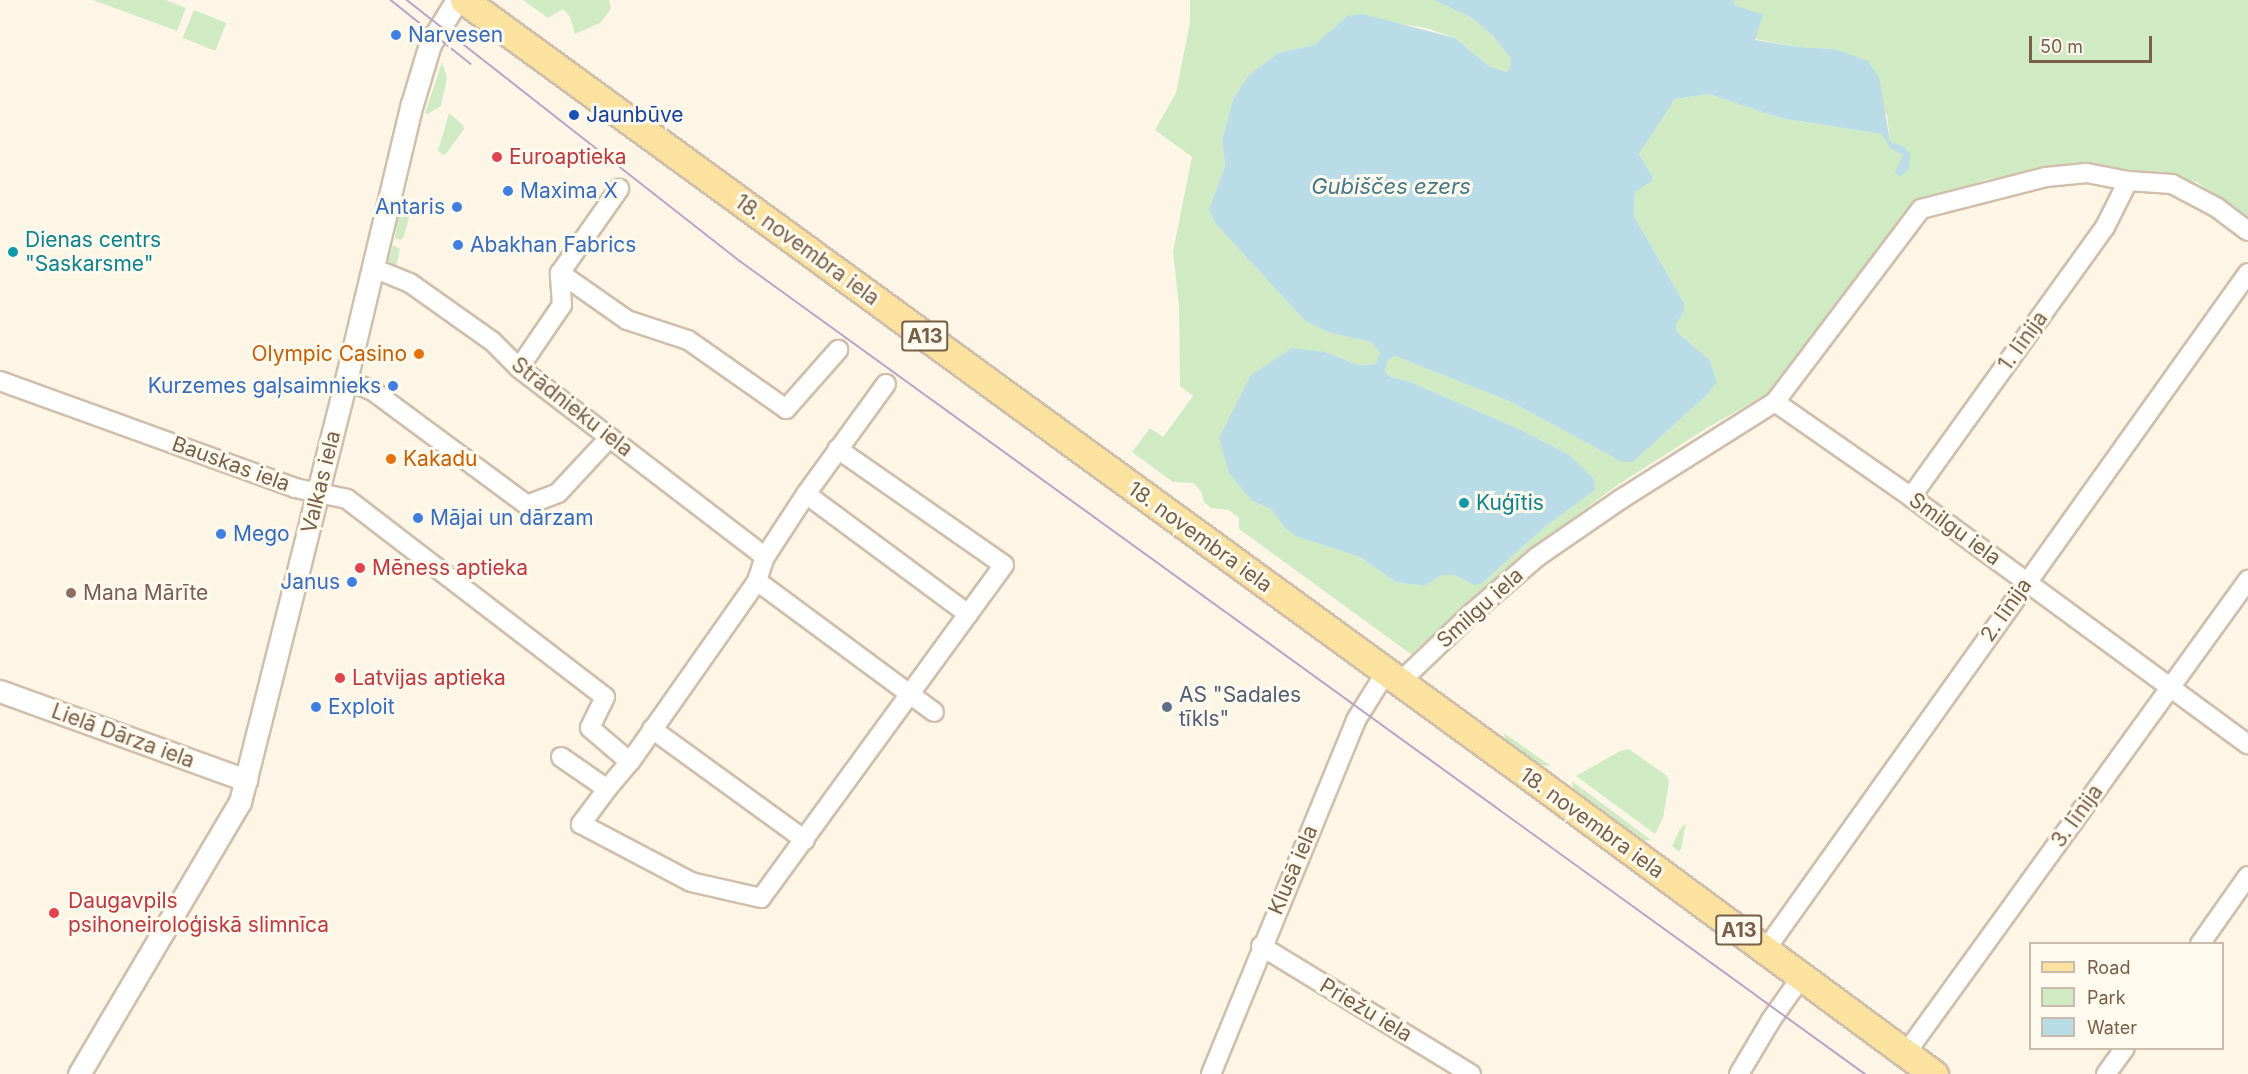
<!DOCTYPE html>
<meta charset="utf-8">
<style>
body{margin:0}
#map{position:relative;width:2248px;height:1074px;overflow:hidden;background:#fdf6e7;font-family:Inter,sans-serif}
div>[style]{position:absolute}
.green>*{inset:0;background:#d0ebc4;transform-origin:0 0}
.water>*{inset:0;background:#badce7}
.roads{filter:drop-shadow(2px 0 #cfbfac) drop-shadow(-2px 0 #cfbfac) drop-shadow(0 2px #cfbfac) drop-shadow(0 -2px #cfbfac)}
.minor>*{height:18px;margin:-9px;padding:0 9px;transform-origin:9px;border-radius:9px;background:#fff}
.tertiary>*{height:21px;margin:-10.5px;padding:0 10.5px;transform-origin:10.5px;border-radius:10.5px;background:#fff}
.primary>*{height:27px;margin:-13.5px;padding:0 13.5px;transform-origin:13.5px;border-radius:13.5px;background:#fbe29f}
.tram>*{height:1.5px;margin:-0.75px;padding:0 0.75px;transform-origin:0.75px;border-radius:0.75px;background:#baa4c7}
.dots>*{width:16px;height:16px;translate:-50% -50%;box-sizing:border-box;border:3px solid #fffaed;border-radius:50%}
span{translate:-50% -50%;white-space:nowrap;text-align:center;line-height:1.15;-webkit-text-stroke:6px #fffaed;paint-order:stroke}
.shield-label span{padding:2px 4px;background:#fffaed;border:2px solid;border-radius:4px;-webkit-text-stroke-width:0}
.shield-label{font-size:20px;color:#775f4a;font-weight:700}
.shop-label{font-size:21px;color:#366cbe}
.left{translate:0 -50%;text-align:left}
.right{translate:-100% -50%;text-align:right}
.transit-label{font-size:21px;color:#164399}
.health-label{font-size:21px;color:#be3a42}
.culture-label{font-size:21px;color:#0d838f}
.street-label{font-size:21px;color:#775f4a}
.food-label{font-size:21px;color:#c56008}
.education-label{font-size:21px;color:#785e54}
.service-label{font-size:21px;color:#4e5e75}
.water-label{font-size:22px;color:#44788b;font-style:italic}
.legend{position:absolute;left:2029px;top:942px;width:195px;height:108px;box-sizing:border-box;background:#fffaed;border:2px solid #c9bcac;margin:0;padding:8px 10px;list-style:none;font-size:18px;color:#775f4a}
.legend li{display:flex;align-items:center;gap:12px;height:30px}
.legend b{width:30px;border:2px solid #c9bcac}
.scale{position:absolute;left:2029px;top:36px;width:123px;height:27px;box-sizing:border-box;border:3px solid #775f4a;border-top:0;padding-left:8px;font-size:18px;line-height:21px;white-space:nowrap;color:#775f4a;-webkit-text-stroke:4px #fffaed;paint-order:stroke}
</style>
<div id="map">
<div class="green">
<div style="clip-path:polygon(93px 0,166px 0,186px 8px,177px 31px)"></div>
<div style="clip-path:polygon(523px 0,609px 0,611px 9px,600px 23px,575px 34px,570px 17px,563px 9px,548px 18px)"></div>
<div style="clip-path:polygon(1190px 0,1434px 0,1472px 18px,1493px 36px,1511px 59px,1510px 69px,1506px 72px,1501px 71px,1489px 66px,1455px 38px,1426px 28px,1347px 16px,1314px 45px,1278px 53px,1248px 76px,1233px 99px,1222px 140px,1225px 166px,1209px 209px,1215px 223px,1305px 321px,1330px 333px,1371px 342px,1380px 353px,1375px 364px,1359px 365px,1325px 352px,1252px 501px,1271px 509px,1298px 537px,1360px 557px,1395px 582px,1424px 586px,1442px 575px,1454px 575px,1475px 585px,1481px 584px,1546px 526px,1594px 490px,1568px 454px,1519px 429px,1413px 383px,1389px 376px,1385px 371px,1388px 360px,1395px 356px,1511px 402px,1622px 462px,1633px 462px,1706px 396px,1717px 382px,1710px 360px,1677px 332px,1676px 325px,1684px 311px,1684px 303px,1634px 216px,1635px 192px,1652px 176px,1639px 154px,1675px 99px,1709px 94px,1780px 118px,1883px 134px,1890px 148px,1903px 155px,1909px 168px,1904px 147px,1890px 141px,1887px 115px,1834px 49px,1798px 47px,1755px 39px,1734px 5px,1734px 0,2248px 0,2248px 219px,2197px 182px,2081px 168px,1987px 179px,1920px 204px,1875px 253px,1774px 390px,1707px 428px,1616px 486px,1529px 551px,1491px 588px,1412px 655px,1239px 529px,1239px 518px,1229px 510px,1211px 508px,1204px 502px,1201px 491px,1193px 483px,1173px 482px,1132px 452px,1150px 428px,1163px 437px,1193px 396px,1180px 386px,1179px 307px,1173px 251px,1192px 157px,1155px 130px,1176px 93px,1190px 22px)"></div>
<div style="left:194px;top:10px;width:35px;height:30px;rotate:22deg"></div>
<div style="clip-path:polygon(442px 62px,447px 78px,441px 106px,428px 114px,425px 113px)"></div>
<div style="clip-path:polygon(449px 113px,463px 125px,464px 129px,446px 154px,443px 155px,438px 151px)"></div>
<div style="clip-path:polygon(412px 206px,404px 236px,401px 240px,395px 238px,399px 212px)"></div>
<div style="clip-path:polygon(393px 245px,400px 249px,396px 267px,388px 261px)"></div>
<div style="clip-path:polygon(1504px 733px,1551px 766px,1535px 765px,1505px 743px)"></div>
<div style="clip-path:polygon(1629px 749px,1667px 776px,1669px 782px,1663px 818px,1655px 834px,1576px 776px,1620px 751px)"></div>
<div style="clip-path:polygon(1572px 781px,1651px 840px,1640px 841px,1573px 791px)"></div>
<div style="clip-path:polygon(1686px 823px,1681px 849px,1679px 852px,1672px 846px,1680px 829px)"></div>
</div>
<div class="water">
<div style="clip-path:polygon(1434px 0,1734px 0,1734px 5px,1763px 15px,1755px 40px,1798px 47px,1834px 49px,1868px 61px,1879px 77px,1890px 141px,1904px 147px,1910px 154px,1909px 168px,1900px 177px,1895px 172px,1903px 155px,1890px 148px,1882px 134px,1780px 118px,1709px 94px,1675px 99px,1639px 154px,1652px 176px,1652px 181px,1635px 192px,1634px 216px,1684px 303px,1684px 311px,1676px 325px,1677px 332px,1710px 360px,1717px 382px,1706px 396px,1633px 462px,1622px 462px,1511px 402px,1395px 356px,1388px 360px,1385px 371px,1389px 376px,1413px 383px,1519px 429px,1568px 454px,1594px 479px,1595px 490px,1546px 526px,1481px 584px,1475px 585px,1454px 575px,1442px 575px,1424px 586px,1395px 582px,1360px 557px,1298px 537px,1285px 528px,1271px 509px,1252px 501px,1229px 473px,1219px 438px,1251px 375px,1292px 348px,1325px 352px,1359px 365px,1375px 364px,1380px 353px,1371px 342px,1330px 333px,1305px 321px,1215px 223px,1209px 209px,1225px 166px,1222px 140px,1233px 99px,1248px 76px,1278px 53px,1314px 45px,1347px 16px,1363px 14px,1455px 38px,1489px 66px,1506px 72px,1510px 69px,1511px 59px,1493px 36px,1472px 18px)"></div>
</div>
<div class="roads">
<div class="minor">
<div style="left:373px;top:268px;width:40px;rotate:22deg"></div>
<div style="left:410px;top:283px;width:100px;rotate:35.3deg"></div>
<div style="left:492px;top:341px;width:38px;rotate:45deg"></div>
<div style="left:519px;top:368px;width:310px;rotate:37.5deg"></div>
<div style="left:560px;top:273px;width:82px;rotate:35deg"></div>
<div style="left:627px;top:320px;width:64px;rotate:18.2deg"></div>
<div style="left:688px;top:340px;width:120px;rotate:35.1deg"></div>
<div style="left:786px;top:409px;width:79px;rotate:-48.6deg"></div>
<div style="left:519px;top:368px;width:76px;rotate:-55.7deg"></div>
<div style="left:562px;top:305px;width:32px;rotate:-94deg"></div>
<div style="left:560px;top:273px;width:103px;rotate:-54.9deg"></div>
<div style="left:346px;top:380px;width:29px;rotate:22deg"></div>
<div style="left:373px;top:391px;width:192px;rotate:36.5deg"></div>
<div style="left:527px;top:505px;width:33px;rotate:-21deg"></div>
<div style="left:558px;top:493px;width:76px;rotate:-47.1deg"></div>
<div style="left:0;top:381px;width:314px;rotate:19.9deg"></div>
<div style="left:295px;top:488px;width:53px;rotate:11.9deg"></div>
<div style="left:347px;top:499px;width:325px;rotate:37.5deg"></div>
<div style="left:605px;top:697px;width:34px;rotate:116deg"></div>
<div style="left:590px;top:728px;width:52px;rotate:40.4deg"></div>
<div style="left:1775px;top:402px;width:166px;rotate:34.9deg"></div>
<div style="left:1911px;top:497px;width:418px;rotate:36.3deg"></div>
<div style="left:806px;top:494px;width:202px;rotate:36.5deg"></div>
<div style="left:1911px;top:497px;width:332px;rotate:-54.3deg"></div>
<div style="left:2105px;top:227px;width:51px;rotate:-63.4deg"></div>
<div style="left:757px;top:581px;width:220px;rotate:36.5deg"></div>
<div style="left:1400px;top:682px;width:100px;rotate:-43.8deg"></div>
<div style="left:1472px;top:613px;width:86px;rotate:-40.7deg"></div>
<div style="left:1537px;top:557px;width:102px;rotate:-34.6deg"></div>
<div style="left:1621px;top:499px;width:182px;rotate:-32.2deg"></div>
<div style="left:1775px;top:402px;width:242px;rotate:-52.9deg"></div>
<div style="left:1921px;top:209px;width:129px;rotate:-14.4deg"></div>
<div style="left:2046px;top:177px;width:41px;rotate:-5.6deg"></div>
<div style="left:2087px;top:173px;width:42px;rotate:11deg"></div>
<div style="left:2128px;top:181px;width:44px;rotate:3.9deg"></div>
<div style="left:2172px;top:184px;width:50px;rotate:27.6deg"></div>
<div style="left:2216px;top:207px;width:40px;rotate:37deg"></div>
<div style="left:652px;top:729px;width:189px;rotate:36deg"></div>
<div style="left:561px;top:757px;width:56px;rotate:34.8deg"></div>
<div style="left:607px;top:789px;width:35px;rotate:-50deg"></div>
<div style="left:630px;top:762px;width:221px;rotate:-54.9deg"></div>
<div style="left:757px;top:581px;width:25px;rotate:-72deg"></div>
<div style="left:765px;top:557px;width:75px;rotate:-56.9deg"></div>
<div style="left:806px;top:494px;width:136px;rotate:-54deg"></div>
<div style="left:607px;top:789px;width:44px;rotate:126.6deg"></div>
<div style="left:581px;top:824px;width:124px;rotate:27.8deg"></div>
<div style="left:691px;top:882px;width:72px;rotate:12.9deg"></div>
<div style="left:761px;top:898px;width:412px;rotate:-53.9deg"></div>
<div style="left:1004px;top:565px;width:203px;rotate:-145.1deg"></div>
<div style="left:2200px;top:944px;width:83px;rotate:-54.8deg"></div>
<div style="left:1261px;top:946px;width:246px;rotate:31.4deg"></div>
<div style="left:1766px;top:949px;width:830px;rotate:-54.51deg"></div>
<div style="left:1906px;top:1053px;width:584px;rotate:-54.13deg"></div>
<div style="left:1211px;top:1074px;width:383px;rotate:-67.7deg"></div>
<div style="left:1356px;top:720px;width:57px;rotate:-58deg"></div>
<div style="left:1739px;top:1074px;width:63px;rotate:-59.3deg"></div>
<div style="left:1771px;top:1020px;width:54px;rotate:-54.8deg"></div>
<div style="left:2106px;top:1074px;width:32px;rotate:-54deg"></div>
</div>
<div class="tertiary">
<div style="left:0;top:691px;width:262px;rotate:19.9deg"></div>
<div style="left:79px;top:1074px;width:316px;rotate:-59.4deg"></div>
<div style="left:240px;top:802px;width:435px;rotate:-75.9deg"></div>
<div style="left:346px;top:380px;width:284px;rotate:-76.6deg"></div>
<div style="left:412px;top:104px;width:63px;rotate:-73.3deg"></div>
<div style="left:430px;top:44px;width:52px;rotate:-58.5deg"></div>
</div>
<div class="primary">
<div style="left:464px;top:0;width:1335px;rotate:36.07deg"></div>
<div style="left:1543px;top:786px;width:486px;rotate:36.4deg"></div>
</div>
</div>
<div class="tram">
<div style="left:391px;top:0;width:102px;rotate:38.7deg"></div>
<div style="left:407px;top:0;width:423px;rotate:38.1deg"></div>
<div style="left:740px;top:261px;width:1388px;rotate:35.85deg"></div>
</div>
<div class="dots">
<div style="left:396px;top:35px;background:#3f7fe0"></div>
<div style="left:574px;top:115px;background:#1a4fb4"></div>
<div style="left:497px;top:157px;background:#e0444e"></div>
<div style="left:508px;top:191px;background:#3f7fe0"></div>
<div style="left:457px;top:207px;background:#3f7fe0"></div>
<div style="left:458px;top:245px;background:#3f7fe0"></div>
<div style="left:13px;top:252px;background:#0f9aa8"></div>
<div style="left:419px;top:354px;background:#e8710a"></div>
<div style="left:393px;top:386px;background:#3f7fe0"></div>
<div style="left:391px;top:459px;background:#e8710a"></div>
<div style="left:1464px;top:503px;background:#0f9aa8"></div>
<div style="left:418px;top:518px;background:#3f7fe0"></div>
<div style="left:221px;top:534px;background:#3f7fe0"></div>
<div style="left:360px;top:568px;background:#e0444e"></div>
<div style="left:352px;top:582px;background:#3f7fe0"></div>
<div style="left:71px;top:593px;background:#8d6e63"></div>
<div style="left:340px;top:678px;background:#e0444e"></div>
<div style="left:316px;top:707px;background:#3f7fe0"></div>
<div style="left:1167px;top:707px;background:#5c6f8a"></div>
<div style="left:54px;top:913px;background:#e0444e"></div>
</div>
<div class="shield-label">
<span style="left:925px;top:336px">A13</span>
<span style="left:1739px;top:930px">A13</span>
</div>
<div class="shop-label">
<span class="left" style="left:408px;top:35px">Narvesen</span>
<span class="left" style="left:520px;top:191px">Maxima X</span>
<span class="right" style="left:445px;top:207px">Antaris</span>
<span class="left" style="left:470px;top:245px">Abakhan Fabrics</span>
<span class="right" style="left:381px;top:386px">Kurzemes gaļsaimnieks</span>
<span class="left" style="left:430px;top:518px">Mājai un dārzam</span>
<span class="left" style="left:233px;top:534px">Mego</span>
<span class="right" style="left:340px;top:582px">Janus</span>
<span class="left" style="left:328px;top:707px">Exploit</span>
</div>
<div class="transit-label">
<span class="left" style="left:586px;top:115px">Jaunbūve</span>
</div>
<div class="health-label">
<span class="left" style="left:509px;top:157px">Euroaptieka</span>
<span class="left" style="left:372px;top:568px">Mēness aptieka</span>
<span class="left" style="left:352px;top:678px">Latvijas aptieka</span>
<span class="left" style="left:68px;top:913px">Daugavpils<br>psihoneiroloģiskā slimnīca</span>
</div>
<div class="culture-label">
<span class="left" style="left:25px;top:252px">Dienas centrs<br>"Saskarsme"</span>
<span class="left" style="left:1476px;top:503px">Kuģītis</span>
</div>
<div class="street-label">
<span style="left:807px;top:250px;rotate:36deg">18. novembra iela</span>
<span style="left:2023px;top:341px;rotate:-54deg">1. līnija</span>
<span style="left:572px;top:407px;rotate:38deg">Strādnieku iela</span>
<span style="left:231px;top:464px;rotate:20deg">Bauskas iela</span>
<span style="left:321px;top:482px;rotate:-76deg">Valkas iela</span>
<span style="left:1955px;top:529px;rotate:36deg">Smilgu iela</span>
<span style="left:1200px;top:537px;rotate:36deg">18. novembra iela</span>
<span style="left:1480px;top:608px;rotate:-42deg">Smilgu iela</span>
<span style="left:2006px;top:610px;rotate:-55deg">2. līnija</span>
<span style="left:123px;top:736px;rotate:20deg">Lielā Dārza iela</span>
<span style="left:2077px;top:816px;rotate:-54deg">3. līnija</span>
<span style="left:1592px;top:823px;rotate:36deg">18. novembra iela</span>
<span style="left:1293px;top:870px;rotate:-67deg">Klusā iela</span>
<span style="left:1366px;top:1010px;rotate:31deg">Priežu iela</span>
</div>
<div class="food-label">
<span class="right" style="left:407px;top:354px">Olympic Casino</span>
<span class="left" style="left:403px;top:459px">Kakadu</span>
</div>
<div class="education-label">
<span class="left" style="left:83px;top:593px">Mana Mārīte</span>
</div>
<div class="service-label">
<span class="left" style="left:1179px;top:707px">AS "Sadales<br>tīkls"</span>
</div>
<div class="water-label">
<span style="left:1391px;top:187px">Gubiščes ezers</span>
</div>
<ul class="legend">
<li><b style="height:8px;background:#fbe29f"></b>Road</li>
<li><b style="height:16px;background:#d0ebc4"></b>Park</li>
<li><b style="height:16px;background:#badce7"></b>Water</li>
</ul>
<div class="scale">50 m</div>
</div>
